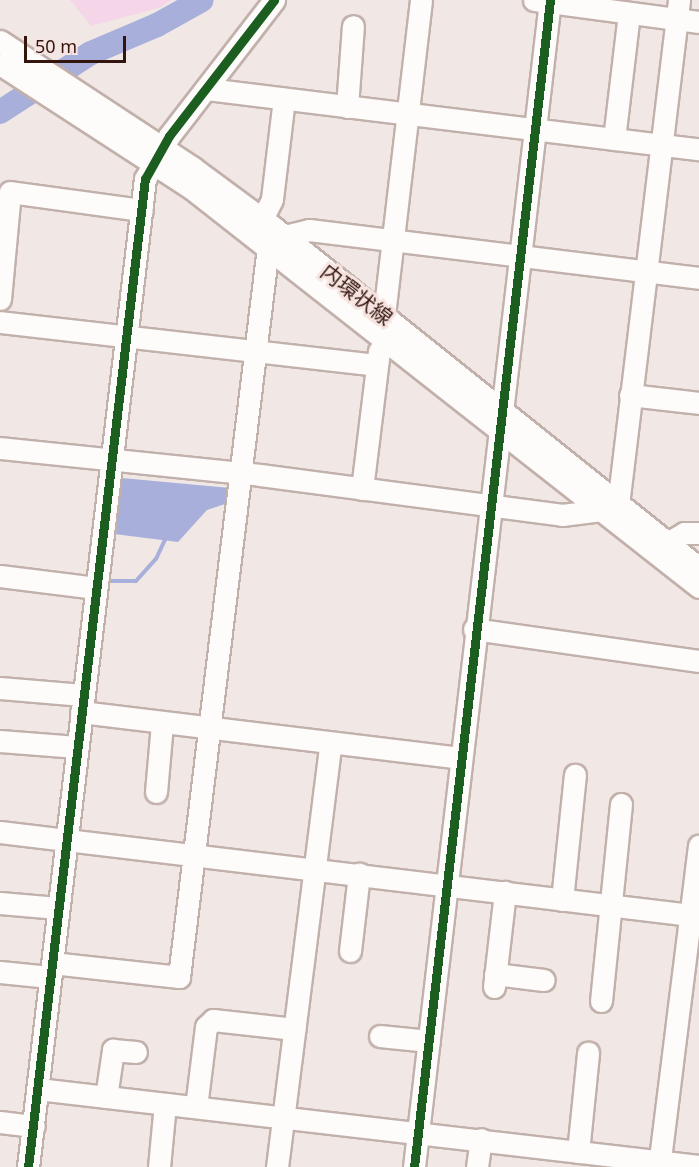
<!DOCTYPE html>
<meta charset="utf-8">
<style>
body{margin:0}
#map{position:relative;width:699px;height:1167px;overflow:hidden;background:#f1e8e5;font-family:"Noto Sans","Noto Sans JP",sans-serif}
div>[style]{position:absolute}
.green>*{inset:0;background:#f5d6e9}
.water>*{inset:0;background:#a8afdb}
.stream>*{height:4px;margin:-2px;padding:0 2px;transform-origin:2px;border-radius:2px;background:#a8afdb}
.river>*{height:24px;margin:-12px;padding:0 12px;transform-origin:12px;border-radius:12px;background:#a8afdb}
.roads{filter:drop-shadow(2px 0 #c2b0ab) drop-shadow(-2px 0 #c2b0ab) drop-shadow(0 2px #c2b0ab) drop-shadow(0 -2px #c2b0ab)}
.minor>*{height:21px;margin:-10.5px;padding:0 10.5px;transform-origin:10.5px;border-radius:10.5px;background:#fdfcfb}
.cycleway>*{height:9px;margin:-4.5px;padding:0 4.5px;transform-origin:4.5px;border-radius:4.5px;background:#1b5e20}
span{translate:-50% -50%;white-space:nowrap;text-align:center;line-height:1.15;-webkit-text-stroke:6px #f6e4e0;paint-order:stroke}
.street-label{font-size:21px;color:#34160f}
.scale{position:absolute;left:24px;top:36px;width:102px;height:27px;box-sizing:border-box;border:3px solid #34160f;border-top:0;padding-left:8px;font-size:18px;line-height:21px;white-space:nowrap;color:#34160f;-webkit-text-stroke:4px #f6e4e0;paint-order:stroke}
</style>
<div id="map">
<div class="green">
<div style="clip-path:polygon(70px 0,172px 0,159px 8px,91px 26px)"></div>
</div>
<div class="water">
<div style="clip-path:polygon(122px 478px,230px 488px,228px 503px,207px 510px,178px 542px,114px 534px)"></div>
</div>
<div class="stream">
<div style="left:104px;top:581px;width:32px"></div>
<div style="left:136px;top:581px;width:30px;rotate:-48deg"></div>
<div style="left:156px;top:559px;width:23px;rotate:-65deg"></div>
</div>
<div class="river">
<div style="left:0;top:112px;width:108px;rotate:-33deg"></div>
<div style="left:91px;top:53px;width:72px;rotate:-23deg"></div>
<div style="left:157px;top:25px;width:51px;rotate:-29.1deg"></div>
</div>
<div class="roads">
<div class="minor">
<div style="left:534px;top:0;width:166px;rotate:7.6deg"></div>
<div style="left:0;top:41px;width:231px;rotate:33.3deg"></div>
<div style="left:193px;top:168px;width:99px;rotate:36.4deg"></div>
<div style="left:273px;top:227px;width:546px;rotate:38.68deg"></div>
<div style="left:0;top:64px;width:228px;rotate:33deg"></div>
<div style="left:191px;top:188px;width:646px;rotate:38.15deg"></div>
<div style="left:207px;top:89px;width:496px;rotate:7deg"></div>
<div style="left:347px;top:107px;width:81px;rotate:-85.8deg"></div>
<div style="left:614px;top:139px;width:127px;rotate:-83.2deg"></div>
<div style="left:262px;top:219px;width:22px;rotate:-63deg"></div>
<div style="left:272px;top:199px;width:101px;rotate:-83.2deg"></div>
<div style="left:285px;top:236px;width:25px;rotate:-14deg"></div>
<div style="left:309px;top:230px;width:393px;rotate:7deg"></div>
<div style="left:0;top:299px;width:107px;rotate:-84.7deg"></div>
<div style="left:10px;top:192px;width:133px;rotate:7.8deg"></div>
<div style="left:384px;top:315px;width:317px;rotate:-83.3deg"></div>
<div style="left:0;top:322px;width:379px;rotate:6.5deg"></div>
<div style="left:630px;top:395px;width:69px;rotate:6.6deg"></div>
<div style="left:0;top:448px;width:261px;rotate:5.9deg"></div>
<div style="left:260px;top:475px;width:305px;rotate:7.5deg"></div>
<div style="left:562px;top:515px;width:38px;rotate:-7deg"></div>
<div style="left:362px;top:489px;width:139px;rotate:-83deg"></div>
<div style="left:618px;top:505px;width:509px;rotate:-83.11deg"></div>
<div style="left:667px;top:543px;width:20px;rotate:-30deg"></div>
<div style="left:684px;top:533px;width:15px"></div>
<div style="left:0;top:576px;width:97px;rotate:7.1deg"></div>
<div style="left:474px;top:629px;width:227px;rotate:8.1deg"></div>
<div style="left:0;top:688px;width:83px;rotate:4.8deg"></div>
<div style="left:81px;top:712px;width:382px;rotate:6.9deg"></div>
<div style="left:0;top:741px;width:77px;rotate:4.5deg"></div>
<div style="left:156px;top:792px;width:69px;rotate:-85deg"></div>
<div style="left:0;top:832px;width:704px;rotate:6.85deg"></div>
<div style="left:562px;top:900px;width:126px;rotate:-84.1deg"></div>
<div style="left:0;top:903px;width:58px;rotate:4.9deg"></div>
<div style="left:350px;top:951px;width:78px;rotate:-83.3deg"></div>
<div style="left:52px;top:963px;width:128px;rotate:6.3deg"></div>
<div style="left:179px;top:977px;width:735px;rotate:-83.05deg"></div>
<div style="left:0;top:972px;width:50px;rotate:5.7deg"></div>
<div style="left:495px;top:974px;width:49px;rotate:7deg"></div>
<div style="left:494px;top:987px;width:96px;rotate:-83.4deg"></div>
<div style="left:601px;top:1001px;width:198px;rotate:-84.2deg"></div>
<div style="left:380px;top:1036px;width:49px;rotate:5.8deg"></div>
<div style="left:38px;top:1089px;width:665px;rotate:6.64deg"></div>
<div style="left:106px;top:1097px;width:48px;rotate:-81.5deg"></div>
<div style="left:113px;top:1050px;width:23px;rotate:5deg"></div>
<div style="left:196px;top:1107px;width:81px;rotate:-82.9deg"></div>
<div style="left:206px;top:1027px;width:10px;rotate:-45deg"></div>
<div style="left:213px;top:1020px;width:82px;rotate:6.3deg"></div>
<div style="left:0;top:1122px;width:34px;rotate:7deg"></div>
<div style="left:578px;top:1152px;width:100px;rotate:-84.2deg"></div>
<div style="left:28px;top:1167px;width:995px;rotate:-83.25deg"></div>
<div style="left:145px;top:179px;width:49px;rotate:-60.8deg"></div>
<div style="left:169px;top:136px;width:172px;rotate:-52.3deg"></div>
<div style="left:159px;top:1167px;width:63px;rotate:-84.6deg"></div>
<div style="left:277px;top:1167px;width:425px;rotate:-82.8deg"></div>
<div style="left:414px;top:1167px;width:1175px;rotate:-83.35deg"></div>
<div style="left:477px;top:1167px;width:28px;rotate:-82deg"></div>
<div style="left:659px;top:1167px;width:324px;rotate:-82.9deg"></div>
</div>
</div>
<div class="cycleway">
<div style="left:28px;top:1167px;width:995px;rotate:-83.25deg"></div>
<div style="left:145px;top:179px;width:49px;rotate:-60.8deg"></div>
<div style="left:169px;top:136px;width:172px;rotate:-52.3deg"></div>
<div style="left:414px;top:1167px;width:1175px;rotate:-83.35deg"></div>
</div>
<div class="street-label">
<span style="left:357px;top:294px;rotate:38deg">内環状線</span>
</div>
<div class="scale">50 m</div>
</div>
